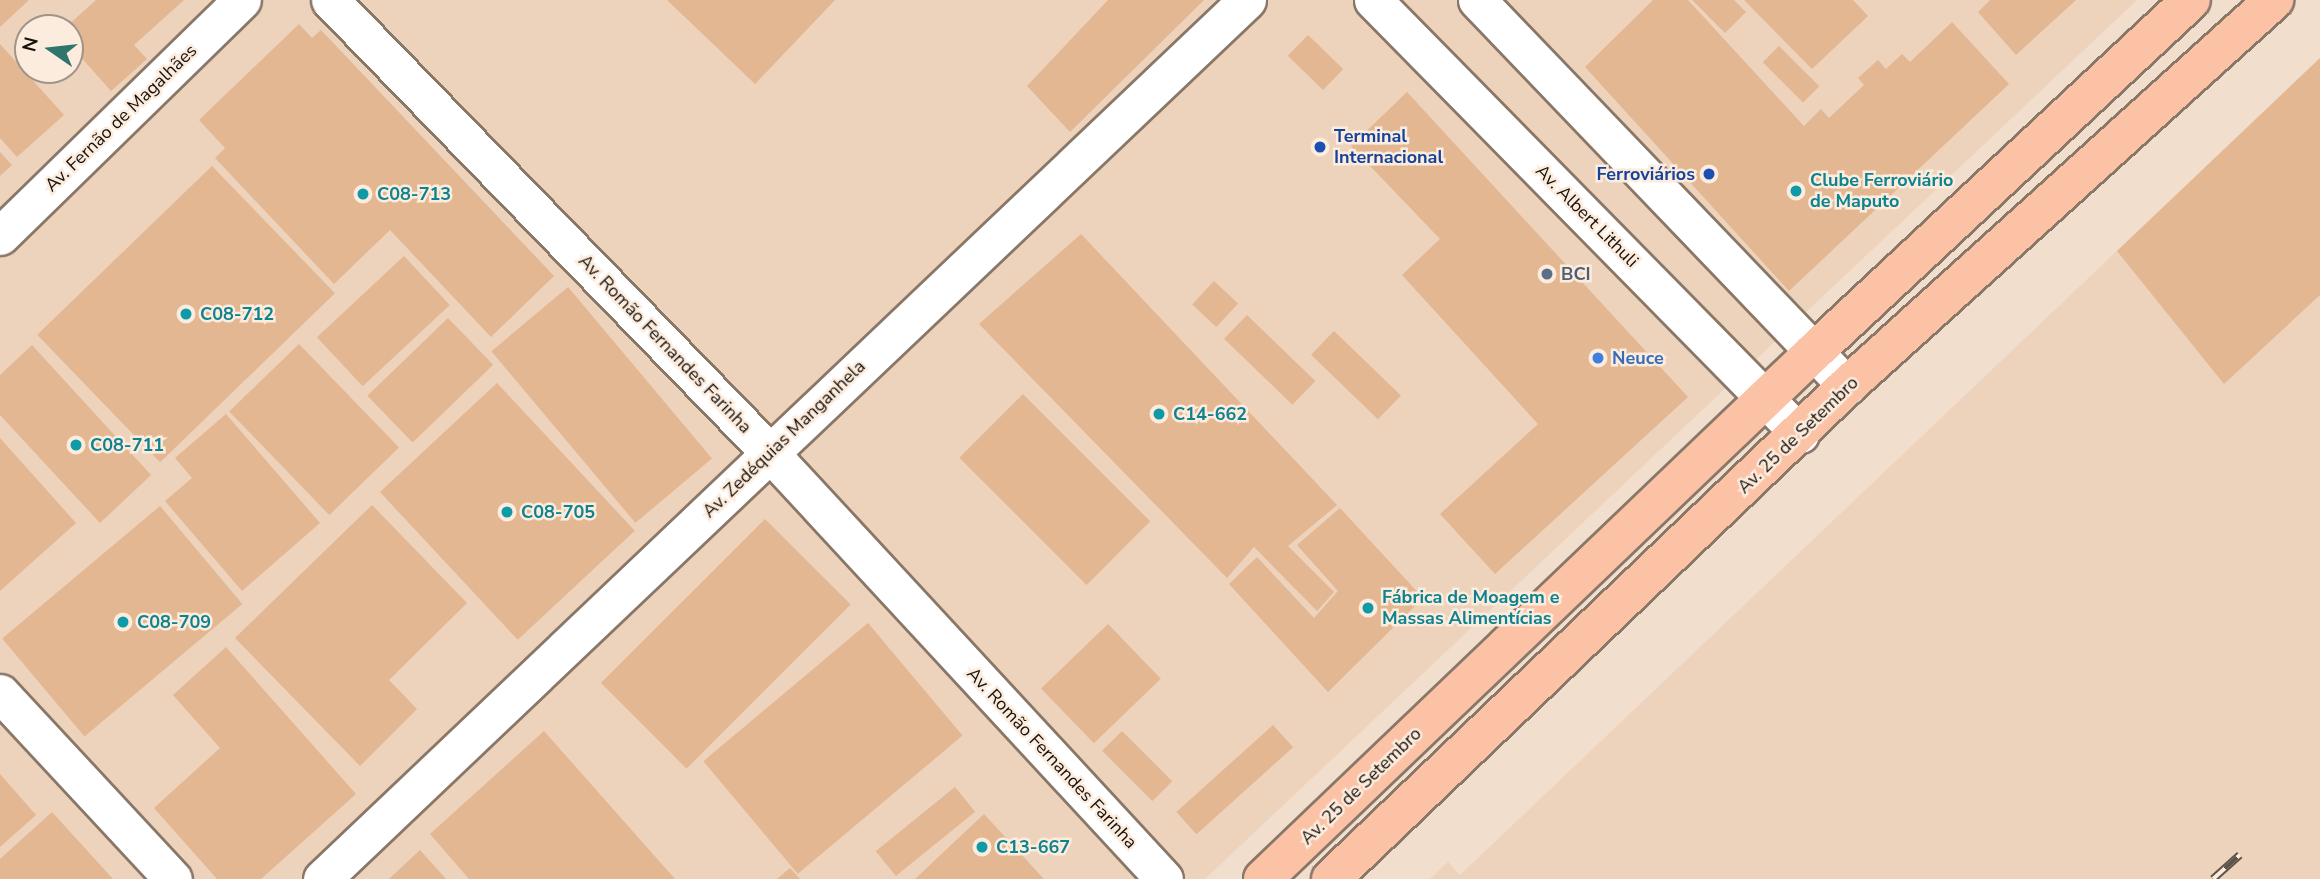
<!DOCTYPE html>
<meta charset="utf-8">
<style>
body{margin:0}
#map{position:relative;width:2320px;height:879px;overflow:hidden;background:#f2decd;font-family:"Nunito Sans",sans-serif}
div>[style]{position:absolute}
.built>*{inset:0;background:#edd2bc}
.building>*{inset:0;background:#e2b792;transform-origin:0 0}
.roads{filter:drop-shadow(2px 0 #897768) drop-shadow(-2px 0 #897768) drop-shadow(0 2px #897768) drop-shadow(0 -2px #897768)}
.minor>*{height:37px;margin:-18.5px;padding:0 18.5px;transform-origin:18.5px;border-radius:18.5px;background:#fff}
.major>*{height:38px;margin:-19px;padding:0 19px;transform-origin:19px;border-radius:19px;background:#fbc2a6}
.rail>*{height:8px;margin-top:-4px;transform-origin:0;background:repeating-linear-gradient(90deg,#fcecde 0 16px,#5e5349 0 32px);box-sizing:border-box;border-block:2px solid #5e5349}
.dots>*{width:19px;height:19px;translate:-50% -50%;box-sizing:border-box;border:4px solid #fcecde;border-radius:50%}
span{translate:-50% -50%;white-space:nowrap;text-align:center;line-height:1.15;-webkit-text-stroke:5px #fcecde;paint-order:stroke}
.street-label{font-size:18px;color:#17100a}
.transit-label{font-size:18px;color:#164399;font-weight:700}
.left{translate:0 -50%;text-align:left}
.right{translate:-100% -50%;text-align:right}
.culture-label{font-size:18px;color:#0d838f;font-weight:700}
.service-label{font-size:18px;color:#4e5e75;font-weight:700}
.shop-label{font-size:18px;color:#366cbe;font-weight:700}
.north{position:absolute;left:14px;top:14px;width:70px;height:70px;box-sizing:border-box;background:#fcecde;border:2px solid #a09489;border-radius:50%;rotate:284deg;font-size:19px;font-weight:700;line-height:28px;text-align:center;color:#17100a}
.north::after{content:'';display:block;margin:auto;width:24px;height:32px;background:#2f756c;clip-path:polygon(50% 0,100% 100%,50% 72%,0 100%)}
</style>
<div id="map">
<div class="built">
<div style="clip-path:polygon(evenodd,0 0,2137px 0,1205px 879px,0 879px,0 0,28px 28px,70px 28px,70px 70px,28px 70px,28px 28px)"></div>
<div style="clip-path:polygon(2320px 58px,2320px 879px,1430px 879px,1448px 862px,1460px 875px)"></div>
</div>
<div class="building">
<div style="clip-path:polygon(0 0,29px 0,0 27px)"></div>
<div style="clip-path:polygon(96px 0,184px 0,134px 45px,147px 59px,111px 91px,70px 45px,70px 28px,65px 28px)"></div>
<div style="clip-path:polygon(667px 0,835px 0,755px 84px)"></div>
<div style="clip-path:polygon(1108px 0,1204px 0,1070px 132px,1027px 86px)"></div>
<div style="clip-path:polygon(1653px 0,1688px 0,1804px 126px,1821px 109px,1829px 118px,1864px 85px,1858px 78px,1878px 60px,1886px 69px,1902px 54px,1910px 62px,1952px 22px,2009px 84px,1789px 291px,1585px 67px)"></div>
<div style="clip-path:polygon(1692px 0,1734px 0,1746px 12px,1725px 33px)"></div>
<div style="clip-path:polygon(1744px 0,1853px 0,1868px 16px,1812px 69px)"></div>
<div style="clip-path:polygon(1990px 0,2076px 0,2016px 55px,1978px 12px)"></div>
<div style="clip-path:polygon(299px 24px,312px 38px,321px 30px,554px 276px,491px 337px,390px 230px,334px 284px,215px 158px,225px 148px,199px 120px)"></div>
<div style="left:1308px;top:35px;width:49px;height:29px;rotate:44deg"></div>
<div style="clip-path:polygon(0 44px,64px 115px,17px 157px,0 138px)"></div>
<div style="left:1779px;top:46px;width:57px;height:23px;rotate:45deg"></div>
<div style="clip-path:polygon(2320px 58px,2320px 295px,2224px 384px,2117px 251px)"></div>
<div style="clip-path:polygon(1407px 92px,1688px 397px,1495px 574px,1440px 514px,1538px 424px,1402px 275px,1440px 239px,1351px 146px)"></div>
<div style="clip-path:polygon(0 152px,12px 165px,0 176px)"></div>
<div style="left:212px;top:166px;width:177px;height:243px;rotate:46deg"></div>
<div style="clip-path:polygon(1081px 234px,1337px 505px,1288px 546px,1334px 592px,1317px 611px,1254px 547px,1227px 578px,979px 324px)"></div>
<div style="left:404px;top:256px;width:67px;height:119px;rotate:47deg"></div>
<div style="left:1214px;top:281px;width:33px;height:32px;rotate:43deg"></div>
<div style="left:568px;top:287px;width:224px;height:100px;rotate:50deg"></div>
<div style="left:1247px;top:315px;width:95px;height:33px;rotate:44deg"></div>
<div style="left:448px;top:318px;width:65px;height:112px;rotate:46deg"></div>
<div style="left:1334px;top:331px;width:93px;height:33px;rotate:44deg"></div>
<div style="left:299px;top:344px;width:144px;height:97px;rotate:46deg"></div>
<div style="clip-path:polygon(32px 345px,151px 475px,100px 523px,0 415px,0 375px)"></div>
<div style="left:497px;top:383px;width:202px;height:160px;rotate:47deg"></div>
<div style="left:1023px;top:394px;width:180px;height:90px;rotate:45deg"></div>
<div style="clip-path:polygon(226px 414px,320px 523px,242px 591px,165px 501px,192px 478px,175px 458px)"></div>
<div style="clip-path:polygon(0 438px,76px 523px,0 591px)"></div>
<div style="clip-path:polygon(372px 505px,467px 603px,389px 680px,417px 709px,360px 766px,235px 638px)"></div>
<div style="left:160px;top:506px;width:128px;height:206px;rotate:50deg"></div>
<div style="clip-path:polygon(1340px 508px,1423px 598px,1328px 692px,1229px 584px,1257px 557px,1314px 618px,1338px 591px,1297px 545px)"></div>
<div style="left:765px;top:519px;width:121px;height:232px;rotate:45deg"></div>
<div style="left:868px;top:623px;width:147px;height:215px;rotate:50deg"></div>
<div style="left:1108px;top:624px;width:76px;height:93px;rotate:46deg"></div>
<div style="clip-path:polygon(226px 647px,356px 794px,261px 879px,217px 879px,154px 808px,220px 748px,173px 695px)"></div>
<div style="left:1273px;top:725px;width:30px;height:130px;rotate:48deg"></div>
<div style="clip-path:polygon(544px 731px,675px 879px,469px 879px,430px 834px)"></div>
<div style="left:1122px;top:731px;width:71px;height:28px;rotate:45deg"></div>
<div style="clip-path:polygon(0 774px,36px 815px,0 847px)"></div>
<div style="left:955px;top:787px;width:32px;height:102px;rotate:51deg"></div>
<div style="clip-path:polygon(52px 812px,113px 879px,0 879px,0 859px)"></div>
<div style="clip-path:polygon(984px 814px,1044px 879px,915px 879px)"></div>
<div style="clip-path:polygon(420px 850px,446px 879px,389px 879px)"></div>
<div style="clip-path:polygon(790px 868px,800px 879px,777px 879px)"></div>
</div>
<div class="roads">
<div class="minor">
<div style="left:330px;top:0;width:632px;rotate:45.83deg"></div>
<div style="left:770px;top:453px;width:580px;rotate:47.23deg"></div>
<div style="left:1373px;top:0;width:609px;rotate:45.47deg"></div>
<div style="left:1477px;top:0;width:535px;rotate:46.21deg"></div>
<div style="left:0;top:236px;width:338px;rotate:-44.3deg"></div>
<div style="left:0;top:693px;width:254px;rotate:47.1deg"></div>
<div style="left:322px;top:879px;width:1276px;rotate:-43.54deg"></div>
</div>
<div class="major">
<div style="left:1263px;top:879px;width:764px;rotate:-43.73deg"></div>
<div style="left:1815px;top:351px;width:514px;rotate:-43.03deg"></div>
<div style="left:1331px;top:879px;width:714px;rotate:-43.69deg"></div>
<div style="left:1847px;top:386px;width:576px;rotate:-42.11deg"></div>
</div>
</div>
<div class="rail">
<div style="left:2213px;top:879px;width:36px;rotate:-42deg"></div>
</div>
<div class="dots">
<div style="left:1320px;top:147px;background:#1a4fb4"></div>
<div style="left:1709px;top:174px;background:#1a4fb4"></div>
<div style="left:1796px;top:191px;background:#0f9aa8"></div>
<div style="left:363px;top:194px;background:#0f9aa8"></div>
<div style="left:1547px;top:274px;background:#5c6f8a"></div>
<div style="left:186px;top:314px;background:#0f9aa8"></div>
<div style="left:1598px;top:358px;background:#3f7fe0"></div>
<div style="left:1159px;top:414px;background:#0f9aa8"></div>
<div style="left:76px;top:445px;background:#0f9aa8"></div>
<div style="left:507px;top:512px;background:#0f9aa8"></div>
<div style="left:1368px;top:608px;background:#0f9aa8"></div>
<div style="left:123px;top:622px;background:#0f9aa8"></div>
<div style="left:982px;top:847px;background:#0f9aa8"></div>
</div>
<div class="street-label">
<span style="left:121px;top:118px;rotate:-44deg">Av. Fernão de Magalhães</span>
<span style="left:1587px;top:216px;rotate:45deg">Av. Albert Lithuli</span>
<span style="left:665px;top:344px;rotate:46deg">Av. Romão Fernandes Farinha</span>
<span style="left:1798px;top:435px;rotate:-44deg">Av. 25 de Setembro</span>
<span style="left:784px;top:439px;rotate:-44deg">Av. Zedéquias Manganhela</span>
<span style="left:1052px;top:758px;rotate:47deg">Av. Romão Fernandes Farinha</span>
<span style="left:1361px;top:786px;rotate:-44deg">Av. 25 de Setembro</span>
</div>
<div class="transit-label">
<span class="left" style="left:1334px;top:147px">Terminal<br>Internacional</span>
<span class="right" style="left:1695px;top:174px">Ferroviários</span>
</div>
<div class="culture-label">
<span class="left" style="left:1810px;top:191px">Clube Ferroviário<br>de Maputo</span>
<span class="left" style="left:377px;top:194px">C08-713</span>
<span class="left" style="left:200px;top:314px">C08-712</span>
<span class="left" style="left:1173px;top:414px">C14-662</span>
<span class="left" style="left:90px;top:445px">C08-711</span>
<span class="left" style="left:521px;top:512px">C08-705</span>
<span class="left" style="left:1382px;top:608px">Fábrica de Moagem e<br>Massas Alimentícias</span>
<span class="left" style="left:137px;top:622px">C08-709</span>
<span class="left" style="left:996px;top:847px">C13-667</span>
</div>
<div class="service-label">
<span class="left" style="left:1561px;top:274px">BCI</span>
</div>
<div class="shop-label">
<span class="left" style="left:1612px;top:358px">Neuce</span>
</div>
<div class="north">N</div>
</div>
